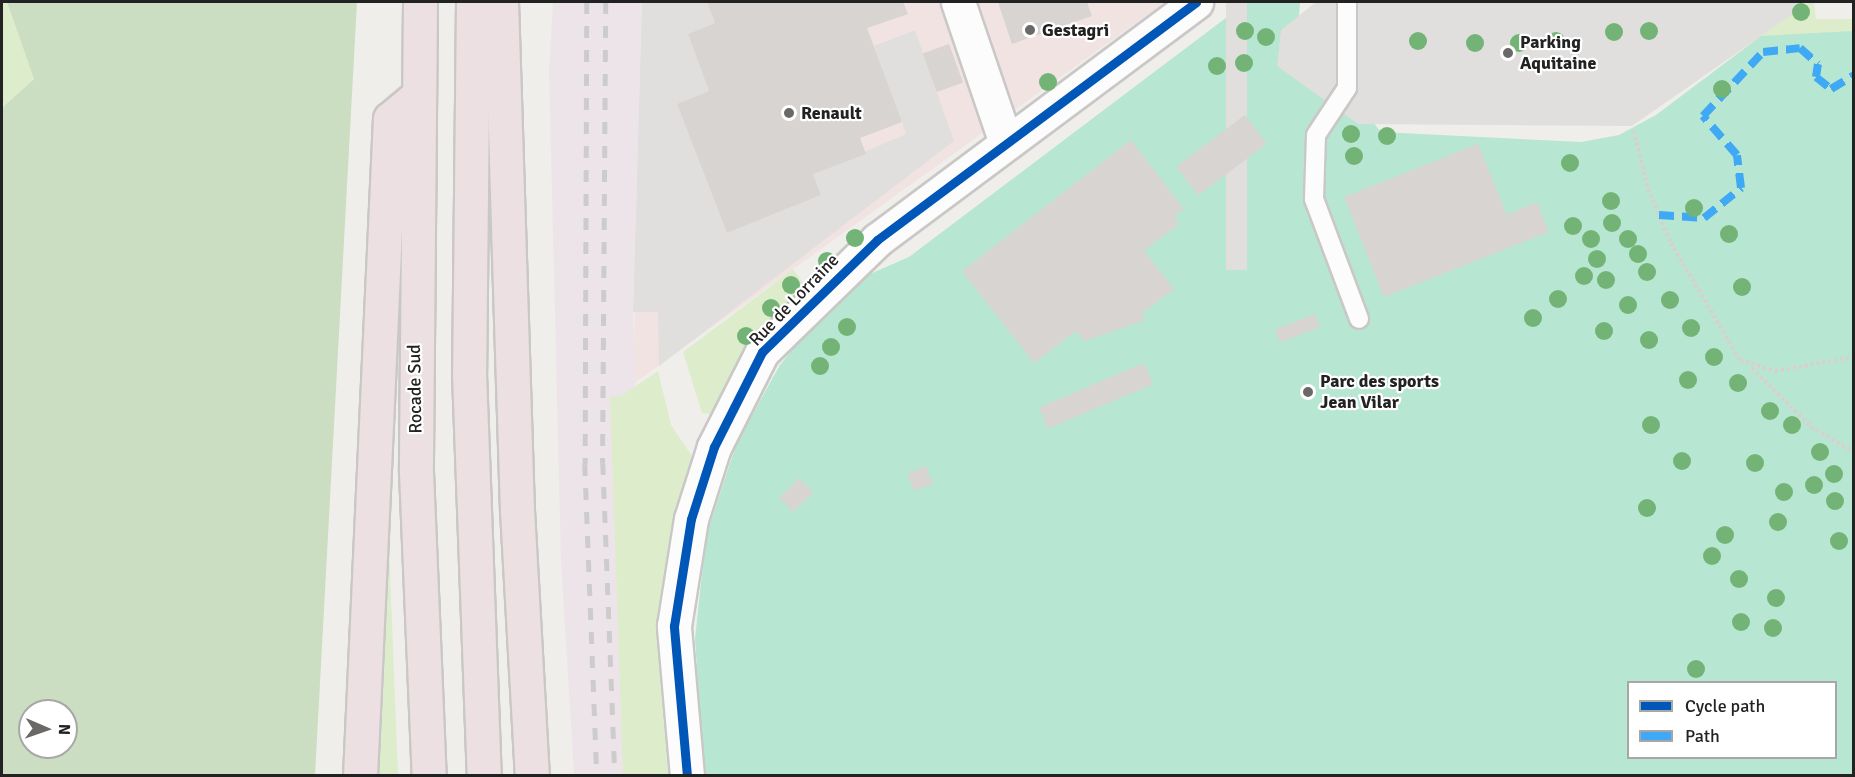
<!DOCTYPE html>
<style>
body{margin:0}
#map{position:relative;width:1855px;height:777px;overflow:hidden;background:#f0eeeb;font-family:Signika,sans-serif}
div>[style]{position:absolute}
.commercial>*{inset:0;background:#f1e3e1}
.industrial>*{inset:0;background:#ede4e9}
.grass>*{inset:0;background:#ddeccb}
.forest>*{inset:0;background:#cbdec1}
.pitch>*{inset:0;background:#b7e6d2}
.parking>*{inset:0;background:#e0dfde;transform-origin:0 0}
.building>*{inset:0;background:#d7d4d2;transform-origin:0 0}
.path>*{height:4px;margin-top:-2px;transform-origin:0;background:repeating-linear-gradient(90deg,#dccecd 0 3px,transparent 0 6px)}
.roads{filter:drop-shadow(2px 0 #c9c8c7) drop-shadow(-2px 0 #c9c8c7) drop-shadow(0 2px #c9c8c7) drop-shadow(0 -2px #c9c8c7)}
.lane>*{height:18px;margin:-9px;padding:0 9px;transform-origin:9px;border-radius:9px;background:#fdfcfc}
.street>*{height:33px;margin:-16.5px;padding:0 16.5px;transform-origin:16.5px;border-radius:16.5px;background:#fdfcfc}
.highway>*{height:33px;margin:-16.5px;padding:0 16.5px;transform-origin:16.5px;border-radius:16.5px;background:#ece0e2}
.rail>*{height:4.5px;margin-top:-2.25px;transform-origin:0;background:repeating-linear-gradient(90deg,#ccc 0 12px,transparent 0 24px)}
.quiet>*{height:8px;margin-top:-4px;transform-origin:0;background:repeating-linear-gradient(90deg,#3fa9f5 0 15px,transparent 0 23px)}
.cycleway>*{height:9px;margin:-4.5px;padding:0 4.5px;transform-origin:4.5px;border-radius:4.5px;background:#0057b8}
.trees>*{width:18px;height:18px;margin:-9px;border-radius:50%;background:#73b476}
.dots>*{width:16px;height:16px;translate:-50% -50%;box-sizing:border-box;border:3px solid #fff;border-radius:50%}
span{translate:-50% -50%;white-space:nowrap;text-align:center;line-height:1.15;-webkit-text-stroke:4.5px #fff;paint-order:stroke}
.poi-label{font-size:18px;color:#222;font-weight:700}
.left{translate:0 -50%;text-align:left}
.street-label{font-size:18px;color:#222}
.frame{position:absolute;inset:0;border:3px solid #222;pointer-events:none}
.legend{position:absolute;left:1627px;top:681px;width:210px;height:78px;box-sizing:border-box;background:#fff;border:2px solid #a7a7a7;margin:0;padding:8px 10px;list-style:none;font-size:18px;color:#222}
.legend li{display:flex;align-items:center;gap:12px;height:30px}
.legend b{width:30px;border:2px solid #a7a7a7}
.north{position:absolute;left:18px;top:699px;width:60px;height:60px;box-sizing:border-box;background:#fff;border:2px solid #a7a7a7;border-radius:50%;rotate:92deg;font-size:16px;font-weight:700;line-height:24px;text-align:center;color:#222}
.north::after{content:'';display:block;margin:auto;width:21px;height:27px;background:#6a6968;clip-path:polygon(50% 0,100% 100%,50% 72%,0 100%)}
</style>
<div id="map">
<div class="commercial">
<div style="clip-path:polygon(642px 2px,1165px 2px,633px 384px)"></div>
</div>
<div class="industrial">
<div style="clip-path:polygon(553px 2px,642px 2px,633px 312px,648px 775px,574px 775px,561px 562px,549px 71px)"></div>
</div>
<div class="grass">
<div style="clip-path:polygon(2px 2px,7px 2px,34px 79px,2px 108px)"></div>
<div style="clip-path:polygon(1809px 2px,1814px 2px,1816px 19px,1853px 19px,1853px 102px,1814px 99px,1759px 37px)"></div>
<div style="clip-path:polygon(793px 269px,805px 286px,775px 321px,716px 415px,702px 413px,683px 352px)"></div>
<div style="clip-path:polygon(658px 371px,671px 425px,694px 459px,672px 775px,623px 775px,610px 397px,621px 396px)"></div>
<div style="clip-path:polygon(388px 520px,398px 775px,373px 776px,382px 522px)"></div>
</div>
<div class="forest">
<div style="clip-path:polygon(evenodd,7px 2px,357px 2px,315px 775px,2px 775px,2px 108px,34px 79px,7px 2px,30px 711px,66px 711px,66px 747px,30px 747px,30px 711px)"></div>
</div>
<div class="pitch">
<div style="clip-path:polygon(evenodd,1247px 2px,1300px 2px,1298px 30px,1381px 132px,1581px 142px,1619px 135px,1656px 115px,1761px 36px,1853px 31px,1853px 775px,704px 776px,695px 639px,706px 536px,737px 442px,780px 365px,816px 320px,863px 277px,909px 257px,1247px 2px,1628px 682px,1836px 682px,1836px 758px,1628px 758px,1628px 682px)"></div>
</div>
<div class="parking">
<div style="clip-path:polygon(642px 2px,707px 2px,715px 23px,688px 34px,709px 91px,677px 104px,727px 233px,821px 195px,813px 174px,906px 134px,874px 46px,915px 30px,954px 141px,659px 366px,658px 312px,633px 312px)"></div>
<div style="left:1226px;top:2px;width:21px;height:268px"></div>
<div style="clip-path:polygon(1316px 2px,1800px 2px,1800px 9px,1632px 126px,1358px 124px,1277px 66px,1281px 30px)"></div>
</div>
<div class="building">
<div style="clip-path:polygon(707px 2px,903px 2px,908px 14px,867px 28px,902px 122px,860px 138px,866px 154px,813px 174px,821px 195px,727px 233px,677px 104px,709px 91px,688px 34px,715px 23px)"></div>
<div style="clip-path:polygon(998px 2px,1087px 2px,1092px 16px,1012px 44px)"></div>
<div style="left:949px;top:44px;width:41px;height:28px;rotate:70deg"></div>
<div style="left:1245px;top:115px;width:36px;height:86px;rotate:53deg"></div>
<div style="clip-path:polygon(1131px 140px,1184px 209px,1174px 217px,1179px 224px,1144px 251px,1174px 289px,1141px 314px,1146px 320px,1084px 341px,1076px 331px,1034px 363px,962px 271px)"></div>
<div style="clip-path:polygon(1478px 144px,1507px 215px,1537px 202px,1549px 232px,1384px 297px,1344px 197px)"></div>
<div style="left:1315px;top:314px;width:14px;height:43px;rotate:69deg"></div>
<div style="left:1144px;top:363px;width:23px;height:114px;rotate:67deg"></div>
<div style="left:926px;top:466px;width:19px;height:20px;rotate:69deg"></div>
<div style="left:799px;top:478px;width:20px;height:28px;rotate:45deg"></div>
</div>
<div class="path">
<div style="left:1634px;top:131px;width:60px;rotate:76.4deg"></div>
<div style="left:1648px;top:189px;width:59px;rotate:66.9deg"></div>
<div style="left:1671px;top:243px;width:136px;rotate:59.5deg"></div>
<div style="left:1740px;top:360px;width:37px;rotate:17deg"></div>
<div style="left:1775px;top:371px;width:80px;rotate:-10deg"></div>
<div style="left:1752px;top:368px;width:83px;rotate:45deg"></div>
<div style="left:1811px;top:427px;width:50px;rotate:30.2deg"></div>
</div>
<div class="roads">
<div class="lane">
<div style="left:1347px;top:2px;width:86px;rotate:90deg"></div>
<div style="left:1347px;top:88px;width:56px;rotate:123.4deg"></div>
<div style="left:1316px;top:135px;width:64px;rotate:91.8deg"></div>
<div style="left:1314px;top:199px;width:128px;rotate:69.4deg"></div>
</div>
<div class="street">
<div style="left:958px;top:2px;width:149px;rotate:71.2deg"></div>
<div style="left:687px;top:776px;width:151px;rotate:-95deg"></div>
<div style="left:674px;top:626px;width:108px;rotate:-81deg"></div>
<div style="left:691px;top:519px;width:76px;rotate:-72.3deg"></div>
<div style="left:714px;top:447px;width:106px;rotate:-63.2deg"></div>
<div style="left:762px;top:352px;width:161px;rotate:-44.2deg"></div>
<div style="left:877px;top:240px;width:398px;rotate:-36.7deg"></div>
</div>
<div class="highway">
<div style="left:420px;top:2px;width:470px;rotate:90.5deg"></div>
<div style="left:416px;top:472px;width:304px;rotate:87.6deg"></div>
<div style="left:473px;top:2px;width:371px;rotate:90.6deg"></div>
<div style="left:469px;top:373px;width:403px;rotate:87.9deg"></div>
<div style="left:501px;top:2px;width:508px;rotate:88.2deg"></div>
<div style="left:517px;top:510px;width:266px;rotate:86.8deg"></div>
<div style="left:360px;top:776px;width:658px;rotate:-87.39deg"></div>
<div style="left:390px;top:119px;width:34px;rotate:-40deg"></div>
</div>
</div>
<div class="rail">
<div style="left:587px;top:2px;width:462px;rotate:90.2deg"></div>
<div style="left:585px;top:464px;width:312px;rotate:87.8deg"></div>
<div style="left:606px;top:2px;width:461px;rotate:90.4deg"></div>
<div style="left:603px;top:463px;width:313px;rotate:87.8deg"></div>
</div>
<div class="quiet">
<div style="left:1659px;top:215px;width:45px;rotate:3.8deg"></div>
<div style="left:1704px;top:218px;width:48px;rotate:-39deg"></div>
<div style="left:1741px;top:188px;width:33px;rotate:-97deg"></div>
<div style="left:1737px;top:155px;width:52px;rotate:-131.1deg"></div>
<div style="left:1703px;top:116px;width:88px;rotate:-46.8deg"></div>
<div style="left:1763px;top:52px;width:37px;rotate:-6deg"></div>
<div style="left:1800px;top:48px;width:24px;rotate:42deg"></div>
<div style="left:1818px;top:64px;width:13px;rotate:99deg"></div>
<div style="left:1816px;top:77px;width:19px;rotate:39deg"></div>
<div style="left:1831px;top:89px;width:27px;rotate:-31deg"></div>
</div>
<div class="cycleway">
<div style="left:687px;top:776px;width:151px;rotate:-95deg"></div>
<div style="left:674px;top:626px;width:108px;rotate:-81deg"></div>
<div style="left:691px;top:519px;width:76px;rotate:-72.3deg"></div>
<div style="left:714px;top:447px;width:106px;rotate:-63.2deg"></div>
<div style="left:762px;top:352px;width:161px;rotate:-44.2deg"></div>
<div style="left:877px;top:240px;width:398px;rotate:-36.7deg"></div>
</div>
<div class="trees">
<div style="left:1801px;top:12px"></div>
<div style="left:1245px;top:31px"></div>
<div style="left:1649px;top:31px"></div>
<div style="left:1614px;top:32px"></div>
<div style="left:1266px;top:37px"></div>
<div style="left:1418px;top:41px"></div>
<div style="left:1556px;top:41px"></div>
<div style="left:1475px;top:43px"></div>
<div style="left:1519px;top:43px"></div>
<div style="left:1244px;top:63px"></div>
<div style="left:1217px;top:66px"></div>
<div style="left:1048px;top:82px"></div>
<div style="left:1722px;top:89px"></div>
<div style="left:1351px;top:134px"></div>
<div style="left:1387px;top:136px"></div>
<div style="left:1354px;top:156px"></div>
<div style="left:1570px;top:163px"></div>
<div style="left:1611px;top:201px"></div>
<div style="left:1694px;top:208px"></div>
<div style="left:1612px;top:223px"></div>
<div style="left:1573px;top:226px"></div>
<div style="left:1729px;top:234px"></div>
<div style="left:855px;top:238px"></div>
<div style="left:1591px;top:239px"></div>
<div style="left:1628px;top:239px"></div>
<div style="left:1638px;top:254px"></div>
<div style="left:1597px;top:259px"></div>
<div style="left:827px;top:261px"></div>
<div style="left:1647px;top:272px"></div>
<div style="left:1584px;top:276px"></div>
<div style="left:1606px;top:280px"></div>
<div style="left:791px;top:285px"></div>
<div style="left:1742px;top:287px"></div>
<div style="left:1558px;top:299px"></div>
<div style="left:1670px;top:300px"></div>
<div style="left:1628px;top:305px"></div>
<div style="left:771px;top:308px"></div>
<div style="left:1533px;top:318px"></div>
<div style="left:847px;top:327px"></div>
<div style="left:1691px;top:328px"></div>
<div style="left:1604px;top:331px"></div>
<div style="left:746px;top:336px"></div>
<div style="left:1649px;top:340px"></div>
<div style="left:831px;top:347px"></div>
<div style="left:1714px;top:357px"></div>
<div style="left:820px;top:366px"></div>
<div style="left:1688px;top:380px"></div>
<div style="left:1738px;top:383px"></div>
<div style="left:1770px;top:411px"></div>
<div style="left:1651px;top:425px"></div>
<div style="left:1792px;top:425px"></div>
<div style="left:1820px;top:452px"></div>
<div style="left:1682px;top:461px"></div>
<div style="left:1755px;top:463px"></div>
<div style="left:1834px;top:474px"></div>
<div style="left:1814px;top:485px"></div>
<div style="left:1784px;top:492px"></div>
<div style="left:1835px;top:501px"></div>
<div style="left:1647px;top:508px"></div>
<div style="left:1778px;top:522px"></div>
<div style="left:1725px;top:535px"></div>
<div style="left:1839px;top:541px"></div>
<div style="left:1712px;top:556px"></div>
<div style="left:1739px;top:579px"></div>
<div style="left:1776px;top:598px"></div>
<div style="left:1741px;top:622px"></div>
<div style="left:1773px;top:628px"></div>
<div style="left:1696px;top:669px"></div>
</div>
<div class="dots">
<div style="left:1030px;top:30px;background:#6a6968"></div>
<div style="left:1508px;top:53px;background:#6a6968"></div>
<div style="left:789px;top:113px;background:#6a6968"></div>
<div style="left:1308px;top:392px;background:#6a6968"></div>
</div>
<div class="poi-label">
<span class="left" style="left:1042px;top:30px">Gestagri</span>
<span class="left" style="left:1520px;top:53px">Parking<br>Aquitaine</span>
<span class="left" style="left:801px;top:113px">Renault</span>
<span class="left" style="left:1320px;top:392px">Parc des sports<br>Jean Vilar</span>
</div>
<div class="street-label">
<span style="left:794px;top:300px;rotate:-46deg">Rue de Lorraine</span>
<span style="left:415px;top:389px;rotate:-91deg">Rocade Sud</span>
</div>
<div class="frame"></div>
<ul class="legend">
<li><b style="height:8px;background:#0057b8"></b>Cycle path</li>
<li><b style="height:8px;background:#3fa9f5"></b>Path</li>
</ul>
<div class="north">N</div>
</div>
